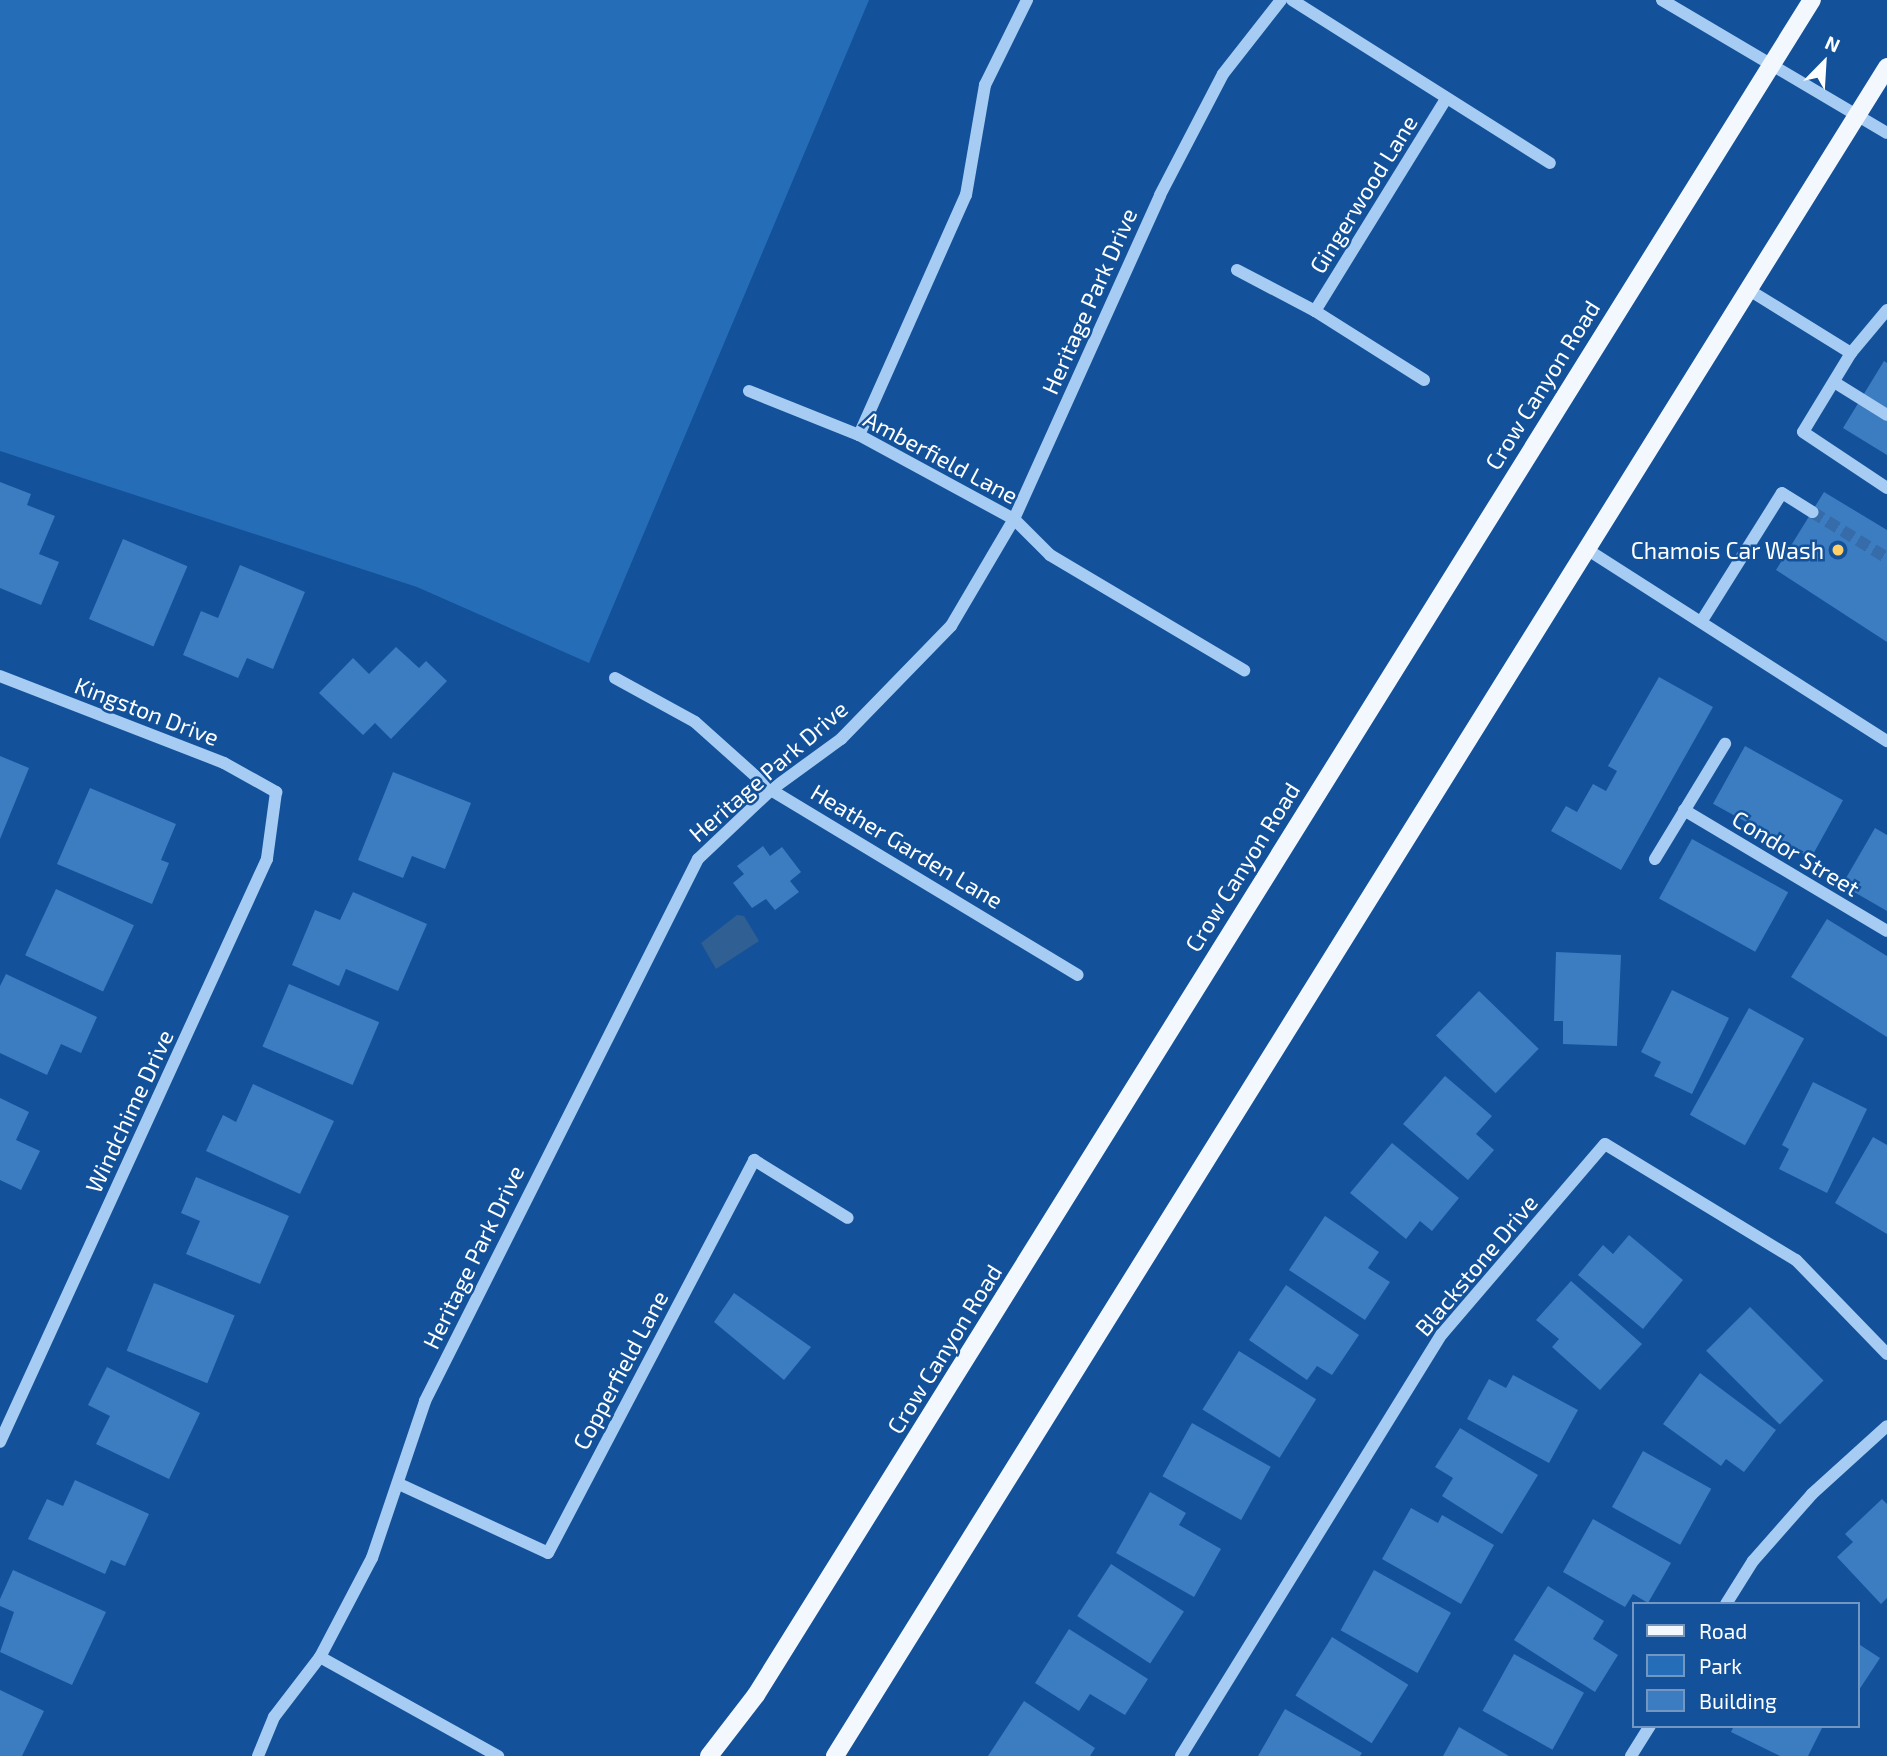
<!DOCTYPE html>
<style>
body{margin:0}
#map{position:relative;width:1887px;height:1756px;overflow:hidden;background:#13529a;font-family:"Exo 2",sans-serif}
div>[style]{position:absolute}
.green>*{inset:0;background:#266db8}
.water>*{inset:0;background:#305f93}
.building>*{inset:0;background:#3c7cc1;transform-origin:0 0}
.minor-tunnel>*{height:12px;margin-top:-6px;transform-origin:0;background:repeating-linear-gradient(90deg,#366ca9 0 12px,transparent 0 18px)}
.minor>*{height:12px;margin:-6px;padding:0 6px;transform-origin:6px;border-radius:6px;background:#a6ccf3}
.major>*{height:18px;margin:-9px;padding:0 9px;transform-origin:9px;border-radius:9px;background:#f3f8ff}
.dots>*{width:19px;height:19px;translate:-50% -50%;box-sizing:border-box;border:4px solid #13529a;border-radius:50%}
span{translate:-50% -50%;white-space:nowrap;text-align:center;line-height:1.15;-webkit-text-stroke:5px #13529a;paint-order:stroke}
.street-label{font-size:23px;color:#fff}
.poi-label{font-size:23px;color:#fff}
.right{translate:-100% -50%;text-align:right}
.legend{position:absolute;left:1632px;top:1602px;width:228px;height:126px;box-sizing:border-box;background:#13529a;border:2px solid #7197c2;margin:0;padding:9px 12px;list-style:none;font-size:21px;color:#fff}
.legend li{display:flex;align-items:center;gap:14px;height:35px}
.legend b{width:35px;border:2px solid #7197c2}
.north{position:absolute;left:1789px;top:28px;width:70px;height:70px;-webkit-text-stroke:5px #13529a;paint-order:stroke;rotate:24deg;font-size:19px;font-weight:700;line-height:28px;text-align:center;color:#fff}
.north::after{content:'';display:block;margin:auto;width:24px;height:32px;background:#fff;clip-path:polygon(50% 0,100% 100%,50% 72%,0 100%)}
</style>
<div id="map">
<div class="green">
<div style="clip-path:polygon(0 0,869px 0,589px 663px,417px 587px,0 451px)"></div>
</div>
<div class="water">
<div style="clip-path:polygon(737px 915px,744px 916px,759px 941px,716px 969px,701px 943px)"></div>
</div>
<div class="building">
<div style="clip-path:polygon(1884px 361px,1887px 363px,1887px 455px,1843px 428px)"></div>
<div style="clip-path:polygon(0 482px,31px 494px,27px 505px,55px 516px,39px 554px,59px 562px,41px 605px,0 588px)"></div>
<div style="clip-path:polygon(1824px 492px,1887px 530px,1887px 642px,1776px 570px)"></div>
<div style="left:123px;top:539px;width:70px;height:87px;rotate:23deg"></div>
<div style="clip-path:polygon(240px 565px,305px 592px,273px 669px,247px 658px,238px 678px,183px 655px,201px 611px,218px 618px)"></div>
<div style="clip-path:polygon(396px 647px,419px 668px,426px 661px,447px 681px,391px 739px,375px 723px,363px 735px,319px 693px,353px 658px,369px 674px)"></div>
<div style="clip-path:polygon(1659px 677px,1713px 707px,1621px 870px,1551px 831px,1566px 806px,1577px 812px,1593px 784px,1606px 791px,1617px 771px,1608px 766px)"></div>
<div style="left:1745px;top:746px;width:112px;height:66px;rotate:29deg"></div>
<div style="clip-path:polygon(0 756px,29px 768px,0 839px)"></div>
<div style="clip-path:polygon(393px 772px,471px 803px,445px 869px,412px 856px,403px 878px,358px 860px)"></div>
<div style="clip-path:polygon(90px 788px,176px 824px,161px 860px,169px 863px,152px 904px,57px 864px)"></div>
<div style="clip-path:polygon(1875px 828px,1887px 835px,1887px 911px,1842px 885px)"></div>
<div style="left:1692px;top:839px;width:110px;height:68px;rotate:29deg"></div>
<div style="clip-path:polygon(763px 846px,770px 856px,782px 847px,801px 872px,790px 881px,799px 892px,775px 910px,766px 899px,752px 908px,733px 883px,744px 874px,737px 866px)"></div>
<div style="left:56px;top:889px;width:86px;height:73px;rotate:25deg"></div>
<div style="clip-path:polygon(353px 892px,427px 924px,398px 991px,346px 969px,339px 986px,292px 965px,315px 910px,340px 920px)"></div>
<div style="clip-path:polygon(1827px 919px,1887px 956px,1887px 1037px,1791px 977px)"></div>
<div style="clip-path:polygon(1556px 952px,1621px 955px,1617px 1046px,1563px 1044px,1563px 1021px,1554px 1021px)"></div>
<div style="clip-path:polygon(6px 974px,97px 1017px,81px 1053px,61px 1044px,47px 1075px,0 1053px,0 986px)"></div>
<div style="left:289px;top:984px;width:98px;height:68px;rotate:23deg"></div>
<div style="clip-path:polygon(1672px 990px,1729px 1018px,1692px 1094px,1654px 1076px,1661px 1062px,1641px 1052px)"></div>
<div style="left:1479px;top:991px;width:83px;height:62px;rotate:44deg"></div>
<div style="left:1749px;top:1008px;width:63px;height:122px;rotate:29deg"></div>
<div style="clip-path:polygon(1445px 1076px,1492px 1116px,1476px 1134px,1494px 1150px,1468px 1180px,1403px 1124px)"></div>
<div style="clip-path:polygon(1813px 1082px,1867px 1109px,1827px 1193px,1779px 1169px,1789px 1149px,1782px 1145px)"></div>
<div style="clip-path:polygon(253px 1084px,334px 1121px,300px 1194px,206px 1151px,223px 1115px,236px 1122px)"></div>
<div style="clip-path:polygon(0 1098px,29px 1112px,16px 1140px,40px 1151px,21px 1190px,0 1180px)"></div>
<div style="clip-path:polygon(1873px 1137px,1887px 1145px,1887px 1234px,1835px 1203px)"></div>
<div style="clip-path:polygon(1392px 1143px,1459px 1198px,1432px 1231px,1420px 1221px,1406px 1239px,1350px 1193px)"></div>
<div style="clip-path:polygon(196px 1177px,289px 1216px,260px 1284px,186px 1254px,200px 1221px,181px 1213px)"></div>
<div style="clip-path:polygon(1325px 1216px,1379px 1252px,1368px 1268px,1390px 1282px,1365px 1320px,1289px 1270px)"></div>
<div style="clip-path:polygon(1629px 1235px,1683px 1280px,1643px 1329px,1578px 1275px,1603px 1245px,1613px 1254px)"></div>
<div style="clip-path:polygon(1571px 1281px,1642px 1344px,1600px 1390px,1552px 1347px,1559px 1339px,1536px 1320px)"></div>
<div style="left:154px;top:1283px;width:87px;height:73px;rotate:22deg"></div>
<div style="clip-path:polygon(1286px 1285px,1359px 1335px,1332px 1375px,1317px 1366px,1307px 1380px,1249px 1340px)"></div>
<div style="clip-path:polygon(734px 1293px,811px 1347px,784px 1380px,714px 1322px)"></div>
<div style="left:1750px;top:1307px;width:104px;height:62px;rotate:45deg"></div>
<div style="left:1239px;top:1351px;width:91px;height:69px;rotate:32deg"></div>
<div style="clip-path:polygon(107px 1367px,200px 1413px,169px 1479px,96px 1444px,110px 1416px,88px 1405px)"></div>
<div style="clip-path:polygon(1700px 1373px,1776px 1430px,1744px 1472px,1726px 1459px,1721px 1466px,1663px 1424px)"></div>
<div style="clip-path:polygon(1513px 1375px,1578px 1410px,1549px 1463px,1467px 1419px,1489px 1379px,1506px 1388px)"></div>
<div style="left:1192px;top:1423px;width:90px;height:61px;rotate:29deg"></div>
<div style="clip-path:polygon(1460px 1428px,1538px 1475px,1502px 1534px,1442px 1496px,1453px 1478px,1435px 1467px)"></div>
<div style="left:1643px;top:1451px;width:78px;height:64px;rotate:29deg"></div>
<div style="clip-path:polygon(75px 1480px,149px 1514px,125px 1566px,111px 1560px,105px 1574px,28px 1539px,47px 1499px,63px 1506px)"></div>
<div style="clip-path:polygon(1150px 1492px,1186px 1513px,1179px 1525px,1221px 1549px,1194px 1597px,1116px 1553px)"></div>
<div style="clip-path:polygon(1882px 1499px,1887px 1504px,1887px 1598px,1881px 1604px,1837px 1557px,1853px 1542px,1845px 1534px)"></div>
<div style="clip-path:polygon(1411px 1508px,1438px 1523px,1442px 1515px,1494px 1545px,1461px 1604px,1382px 1559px)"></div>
<div style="clip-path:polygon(1593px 1519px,1671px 1563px,1648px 1603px,1633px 1594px,1625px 1607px,1563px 1572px)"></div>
<div style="left:1111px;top:1564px;width:87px;height:62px;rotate:33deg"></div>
<div style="clip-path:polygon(13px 1570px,106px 1612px,72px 1685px,0 1652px,14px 1612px,0 1606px,0 1599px)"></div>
<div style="left:1374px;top:1570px;width:88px;height:69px;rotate:29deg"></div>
<div style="clip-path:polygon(1548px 1586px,1604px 1621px,1593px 1639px,1618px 1655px,1595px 1692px,1514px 1640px)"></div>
<div style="clip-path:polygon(1069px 1629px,1148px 1679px,1125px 1715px,1090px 1694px,1079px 1711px,1035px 1683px)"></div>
<div style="left:1332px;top:1637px;width:90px;height:69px;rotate:32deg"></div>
<div style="clip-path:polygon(1857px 1643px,1880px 1658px,1857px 1693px)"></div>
<div style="left:1514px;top:1654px;width:80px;height:65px;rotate:29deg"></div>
<div style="clip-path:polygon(0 1690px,44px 1711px,22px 1756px,0 1756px)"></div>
<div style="clip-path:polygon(1024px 1701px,1095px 1748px,1090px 1756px,988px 1756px)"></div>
<div style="clip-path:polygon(1285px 1709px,1362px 1753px,1360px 1756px,1258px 1756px)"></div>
<div style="clip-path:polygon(1734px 1726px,1823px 1726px,1808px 1756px,1780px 1756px,1731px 1732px)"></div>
<div style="clip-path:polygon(1459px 1727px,1509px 1756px,1443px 1756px)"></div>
</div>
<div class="minor-tunnel">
<div style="left:1812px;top:512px;width:88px;rotate:31.5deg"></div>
</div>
<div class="minor">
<div style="left:1292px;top:0;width:305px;rotate:32.3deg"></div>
<div style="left:1662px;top:0;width:261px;rotate:30.6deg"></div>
<div style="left:1237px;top:270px;width:88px;rotate:27.7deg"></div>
<div style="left:1315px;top:311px;width:129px;rotate:32.3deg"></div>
<div style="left:1749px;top:290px;width:120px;rotate:31.7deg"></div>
<div style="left:1851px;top:353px;width:56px;rotate:-50.1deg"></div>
<div style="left:1315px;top:311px;width:249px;rotate:-58.3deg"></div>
<div style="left:1851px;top:353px;width:92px;rotate:121.3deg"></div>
<div style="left:1803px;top:432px;width:101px;rotate:33.7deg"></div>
<div style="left:1834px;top:382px;width:62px;rotate:31.9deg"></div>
<div style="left:749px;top:391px;width:118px;rotate:21.8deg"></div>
<div style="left:859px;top:435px;width:176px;rotate:28.5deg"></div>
<div style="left:1014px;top:519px;width:51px;rotate:45deg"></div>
<div style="left:1050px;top:555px;width:226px;rotate:30.7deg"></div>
<div style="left:859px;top:435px;width:263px;rotate:-66deg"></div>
<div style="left:966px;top:195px;width:112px;rotate:-80.2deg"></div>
<div style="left:985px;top:85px;width:95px;rotate:-63.7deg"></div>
<div style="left:1588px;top:550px;width:355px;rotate:32.6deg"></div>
<div style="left:1701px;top:622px;width:152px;rotate:-57.9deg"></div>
<div style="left:1782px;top:493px;width:36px;rotate:32deg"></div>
<div style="left:0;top:676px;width:240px;rotate:21.2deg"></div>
<div style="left:224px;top:763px;width:60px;rotate:29.1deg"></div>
<div style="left:276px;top:792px;width:68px;rotate:97.7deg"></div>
<div style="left:267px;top:859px;width:641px;rotate:114.61deg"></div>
<div style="left:615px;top:678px;width:91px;rotate:28.8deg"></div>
<div style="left:695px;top:722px;width:102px;rotate:41.8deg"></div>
<div style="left:771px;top:790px;width:358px;rotate:31.1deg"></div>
<div style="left:1684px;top:810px;width:236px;rotate:30.8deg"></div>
<div style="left:1655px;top:859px;width:135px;rotate:-58.7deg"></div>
<div style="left:399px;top:1484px;width:164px;rotate:24.8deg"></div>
<div style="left:548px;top:1553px;width:444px;rotate:-62.3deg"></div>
<div style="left:754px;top:1160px;width:110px;rotate:31.7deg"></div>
<div style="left:1726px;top:1604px;width:51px;rotate:-57.9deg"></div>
<div style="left:1753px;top:1561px;width:89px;rotate:-48.6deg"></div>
<div style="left:1812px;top:1494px;width:101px;rotate:-42.2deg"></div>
<div style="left:320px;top:1657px;width:204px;rotate:29.1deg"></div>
<div style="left:258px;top:1756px;width:42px;rotate:-67.7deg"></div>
<div style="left:274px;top:1717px;width:76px;rotate:-52.5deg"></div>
<div style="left:320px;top:1657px;width:112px;rotate:-62.3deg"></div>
<div style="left:372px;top:1558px;width:166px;rotate:-71.3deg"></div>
<div style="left:425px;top:1401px;width:607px;rotate:-63.27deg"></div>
<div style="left:698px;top:859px;width:100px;rotate:-43.4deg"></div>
<div style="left:771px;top:790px;width:87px;rotate:-36.1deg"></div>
<div style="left:841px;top:739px;width:158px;rotate:-45.8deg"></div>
<div style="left:951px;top:626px;width:124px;rotate:-59.5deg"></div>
<div style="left:1014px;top:519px;width:355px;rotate:-65.7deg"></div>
<div style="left:1160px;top:195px;width:136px;rotate:-62.5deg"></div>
<div style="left:1223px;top:74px;width:94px;rotate:-51.9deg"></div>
<div style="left:1181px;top:1756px;width:496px;rotate:-58.3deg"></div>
<div style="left:1442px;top:1334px;width:250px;rotate:-49.4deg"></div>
<div style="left:1605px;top:1144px;width:223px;rotate:31.3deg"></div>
<div style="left:1796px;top:1260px;width:131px;rotate:45.9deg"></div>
<div style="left:1631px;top:1756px;width:36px;rotate:-58deg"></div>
</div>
<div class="major">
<div style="left:709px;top:1756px;width:77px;rotate:-52.4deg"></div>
<div style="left:756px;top:1695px;width:1997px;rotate:-58.08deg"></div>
<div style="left:835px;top:1756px;width:1990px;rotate:-58.08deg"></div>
</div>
<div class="dots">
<div style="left:1838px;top:550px;background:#ffcf69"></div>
</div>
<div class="street-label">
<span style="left:1363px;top:194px;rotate:-58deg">Gingerwood Lane</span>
<span style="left:1089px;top:301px;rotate:-66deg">Heritage Park Drive</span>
<span style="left:1542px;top:385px;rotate:-58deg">Crow Canyon Road</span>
<span style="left:941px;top:457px;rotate:28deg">Amberfield Lane</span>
<span style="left:147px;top:711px;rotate:21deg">Kingston Drive</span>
<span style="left:768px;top:771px;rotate:-41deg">Heritage Park Drive</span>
<span style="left:907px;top:846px;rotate:31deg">Heather Garden Lane</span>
<span style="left:1796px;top:853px;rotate:31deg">Condor Street</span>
<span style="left:1242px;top:867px;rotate:-58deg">Crow Canyon Road</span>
<span style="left:129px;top:1111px;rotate:-65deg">Windchime Drive</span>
<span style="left:473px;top:1257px;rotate:-64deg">Heritage Park Drive</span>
<span style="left:1476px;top:1265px;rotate:-50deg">Blackstone Drive</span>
<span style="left:944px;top:1349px;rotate:-58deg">Crow Canyon Road</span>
<span style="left:620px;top:1370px;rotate:-62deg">Copperfield Lane</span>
</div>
<div class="poi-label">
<span class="right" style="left:1824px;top:550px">Chamois Car Wash</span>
</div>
<ul class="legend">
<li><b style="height:9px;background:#f3f8ff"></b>Road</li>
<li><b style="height:19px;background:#266db8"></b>Park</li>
<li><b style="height:19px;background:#3c7cc1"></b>Building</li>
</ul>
<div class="north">N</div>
</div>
